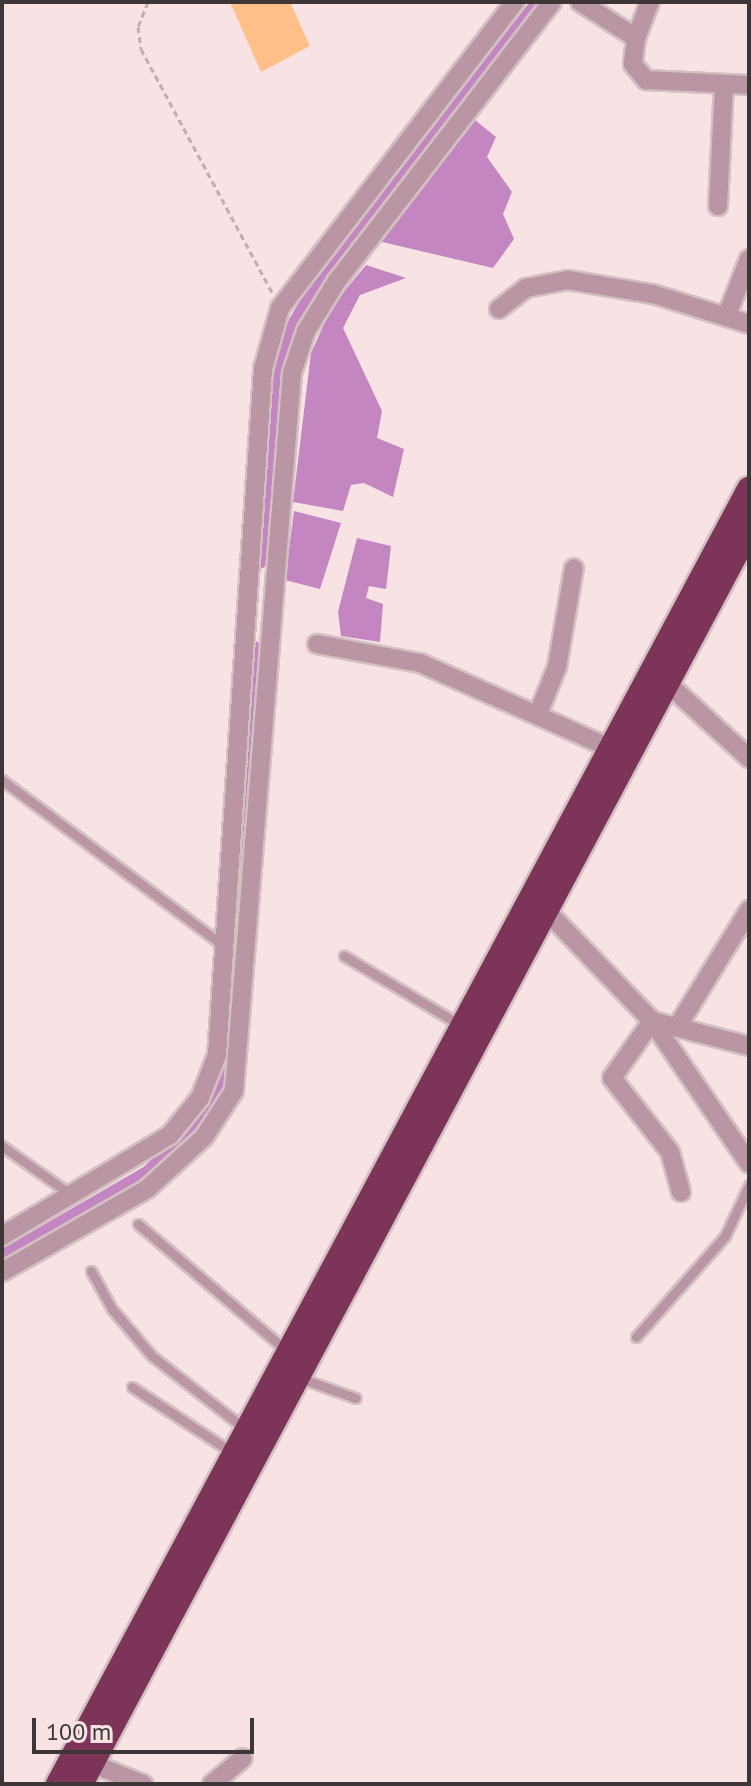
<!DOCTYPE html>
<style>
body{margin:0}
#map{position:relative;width:751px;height:1786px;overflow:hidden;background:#f8e2e3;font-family:"PT Sans",sans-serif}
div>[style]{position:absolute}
.green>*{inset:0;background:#fec088}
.water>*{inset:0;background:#c386c1}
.canal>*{height:16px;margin:-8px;padding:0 8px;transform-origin:8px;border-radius:8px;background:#c386c1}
.path>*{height:3px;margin-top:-1.5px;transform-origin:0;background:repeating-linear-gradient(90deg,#c0aeaf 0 6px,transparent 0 10px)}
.roads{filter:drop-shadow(2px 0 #d3c0c0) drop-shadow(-2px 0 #d3c0c0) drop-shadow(0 2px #d3c0c0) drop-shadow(0 -2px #d3c0c0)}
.lane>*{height:9px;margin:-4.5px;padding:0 4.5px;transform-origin:4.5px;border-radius:4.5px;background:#ba95a4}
.street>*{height:18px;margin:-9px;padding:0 9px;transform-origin:9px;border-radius:9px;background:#ba95a4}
.highway>*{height:24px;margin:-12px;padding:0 12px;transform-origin:12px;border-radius:12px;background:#7c3458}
span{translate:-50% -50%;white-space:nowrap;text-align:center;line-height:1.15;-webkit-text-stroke:8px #f8e2e3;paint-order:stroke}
.frame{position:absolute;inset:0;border:4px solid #3e3636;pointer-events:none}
.scale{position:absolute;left:32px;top:1718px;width:222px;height:36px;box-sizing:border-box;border:4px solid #3e3636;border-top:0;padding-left:10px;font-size:24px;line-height:28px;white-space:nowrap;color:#3e3636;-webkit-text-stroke:6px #f8e2e3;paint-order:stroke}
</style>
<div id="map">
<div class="green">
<div style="clip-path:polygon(230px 2px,290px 2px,310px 46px,261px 72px)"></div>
</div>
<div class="water">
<div style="clip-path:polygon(475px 120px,496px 137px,487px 157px,512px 192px,503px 214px,514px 239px,493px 268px,378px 241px)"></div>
<div style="clip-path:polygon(366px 265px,406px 278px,360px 295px,343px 328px,382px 411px,377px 438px,404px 449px,393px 497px,364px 483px,351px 485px,343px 511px,293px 502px,311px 353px,332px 306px)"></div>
<div style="clip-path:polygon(294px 511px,341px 523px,320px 589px,285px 580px)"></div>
<div style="clip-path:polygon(357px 538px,391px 546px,386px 589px,369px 586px,366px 598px,383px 604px,380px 642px,341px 636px,338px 612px)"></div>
</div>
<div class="canal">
<div style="left:259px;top:561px;width:222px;rotate:-83deg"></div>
<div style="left:286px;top:341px;width:64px;rotate:-60.3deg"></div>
<div style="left:318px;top:285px;width:360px;rotate:-51.9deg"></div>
<div style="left:237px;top:953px;width:305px;rotate:-87deg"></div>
<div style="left:2px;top:1258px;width:170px;rotate:-30deg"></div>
<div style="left:149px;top:1173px;width:57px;rotate:-44.3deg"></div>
<div style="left:190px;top:1133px;width:55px;rotate:-56.9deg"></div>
<div style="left:220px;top:1087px;width:64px;rotate:-78.3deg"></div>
</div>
<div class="path">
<div style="left:148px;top:2px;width:27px;rotate:112deg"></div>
<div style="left:138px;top:27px;width:22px;rotate:82deg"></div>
<div style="left:141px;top:49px;width:278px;rotate:61.7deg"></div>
</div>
<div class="roads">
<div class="lane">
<div style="left:2px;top:780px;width:274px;rotate:36.8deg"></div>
<div style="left:344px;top:956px;width:135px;rotate:30.7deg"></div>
<div style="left:2px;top:1146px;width:83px;rotate:35.2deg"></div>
<div style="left:138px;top:1224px;width:197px;rotate:40.5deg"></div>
<div style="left:91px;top:1271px;width:43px;rotate:61.1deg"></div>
<div style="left:112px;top:1309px;width:62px;rotate:49.6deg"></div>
<div style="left:152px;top:1356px;width:118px;rotate:38.1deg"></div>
<div style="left:636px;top:1337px;width:135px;rotate:-48.6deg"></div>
<div style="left:725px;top:1236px;width:56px;rotate:-64.8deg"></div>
<div style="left:300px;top:1378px;width:59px;rotate:19.7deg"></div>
<div style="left:132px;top:1387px;width:121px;rotate:33.2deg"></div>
</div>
<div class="street">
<div style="left:580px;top:2px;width:67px;rotate:32.7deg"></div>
<div style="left:636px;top:38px;width:26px;rotate:97deg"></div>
<div style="left:633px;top:64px;width:21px;rotate:51deg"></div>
<div style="left:646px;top:80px;width:103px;rotate:2.8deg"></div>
<div style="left:636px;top:38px;width:39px;rotate:-69deg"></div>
<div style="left:718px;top:206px;width:122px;rotate:-87.2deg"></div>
<div style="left:499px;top:309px;width:34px;rotate:-38deg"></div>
<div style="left:526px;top:288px;width:43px;rotate:-10.8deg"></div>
<div style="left:568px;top:280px;width:86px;rotate:9.4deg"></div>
<div style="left:653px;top:294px;width:101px;rotate:17.4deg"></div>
<div style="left:727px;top:315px;width:60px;rotate:-68.6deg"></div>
<div style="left:317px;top:644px;width:105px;rotate:10.5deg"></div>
<div style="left:420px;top:663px;width:206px;rotate:24.1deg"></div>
<div style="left:666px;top:682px;width:113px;rotate:42.5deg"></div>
<div style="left:538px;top:714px;width:51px;rotate:-68deg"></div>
<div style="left:557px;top:667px;width:100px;rotate:-80.3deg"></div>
<div style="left:538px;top:902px;width:165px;rotate:46.2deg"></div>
<div style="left:652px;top:1021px;width:172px;rotate:55.7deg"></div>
<div style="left:679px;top:1024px;width:134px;rotate:-58.4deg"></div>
<div style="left:681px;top:1192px;width:41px;rotate:-105.4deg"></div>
<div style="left:670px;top:1152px;width:94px;rotate:-128.1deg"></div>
<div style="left:612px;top:1078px;width:70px;rotate:-54.9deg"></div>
<div style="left:652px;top:1021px;width:100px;rotate:14.5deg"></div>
<div style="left:2px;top:1236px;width:196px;rotate:-31deg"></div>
<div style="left:170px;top:1135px;width:48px;rotate:-51deg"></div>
<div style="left:200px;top:1098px;width:46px;rotate:-68.4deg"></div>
<div style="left:217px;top:1055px;width:688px;rotate:-86.16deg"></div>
<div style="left:263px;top:369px;width:63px;rotate:-74.4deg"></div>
<div style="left:280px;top:308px;width:386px;rotate:-52.5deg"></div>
<div style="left:2px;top:1272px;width:167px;rotate:-29.8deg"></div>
<div style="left:147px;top:1189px;width:77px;rotate:-42.4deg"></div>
<div style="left:204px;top:1137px;width:55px;rotate:-56.9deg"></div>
<div style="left:234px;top:1091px;width:720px;rotate:-85.38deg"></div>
<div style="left:292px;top:373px;width:44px;rotate:-71.6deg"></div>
<div style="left:306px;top:331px;width:59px;rotate:-58.2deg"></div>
<div style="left:337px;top:281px;width:352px;rotate:-52.4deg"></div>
<div style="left:93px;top:1764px;width:54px;rotate:21.8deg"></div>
<div style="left:212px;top:1784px;width:40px;rotate:-40deg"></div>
</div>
<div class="highway">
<div style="left:58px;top:1784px;width:1468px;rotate:-61.92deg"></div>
<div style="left:81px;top:1784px;width:1421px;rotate:-61.96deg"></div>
</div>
</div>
<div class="frame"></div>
<div class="scale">100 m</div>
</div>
